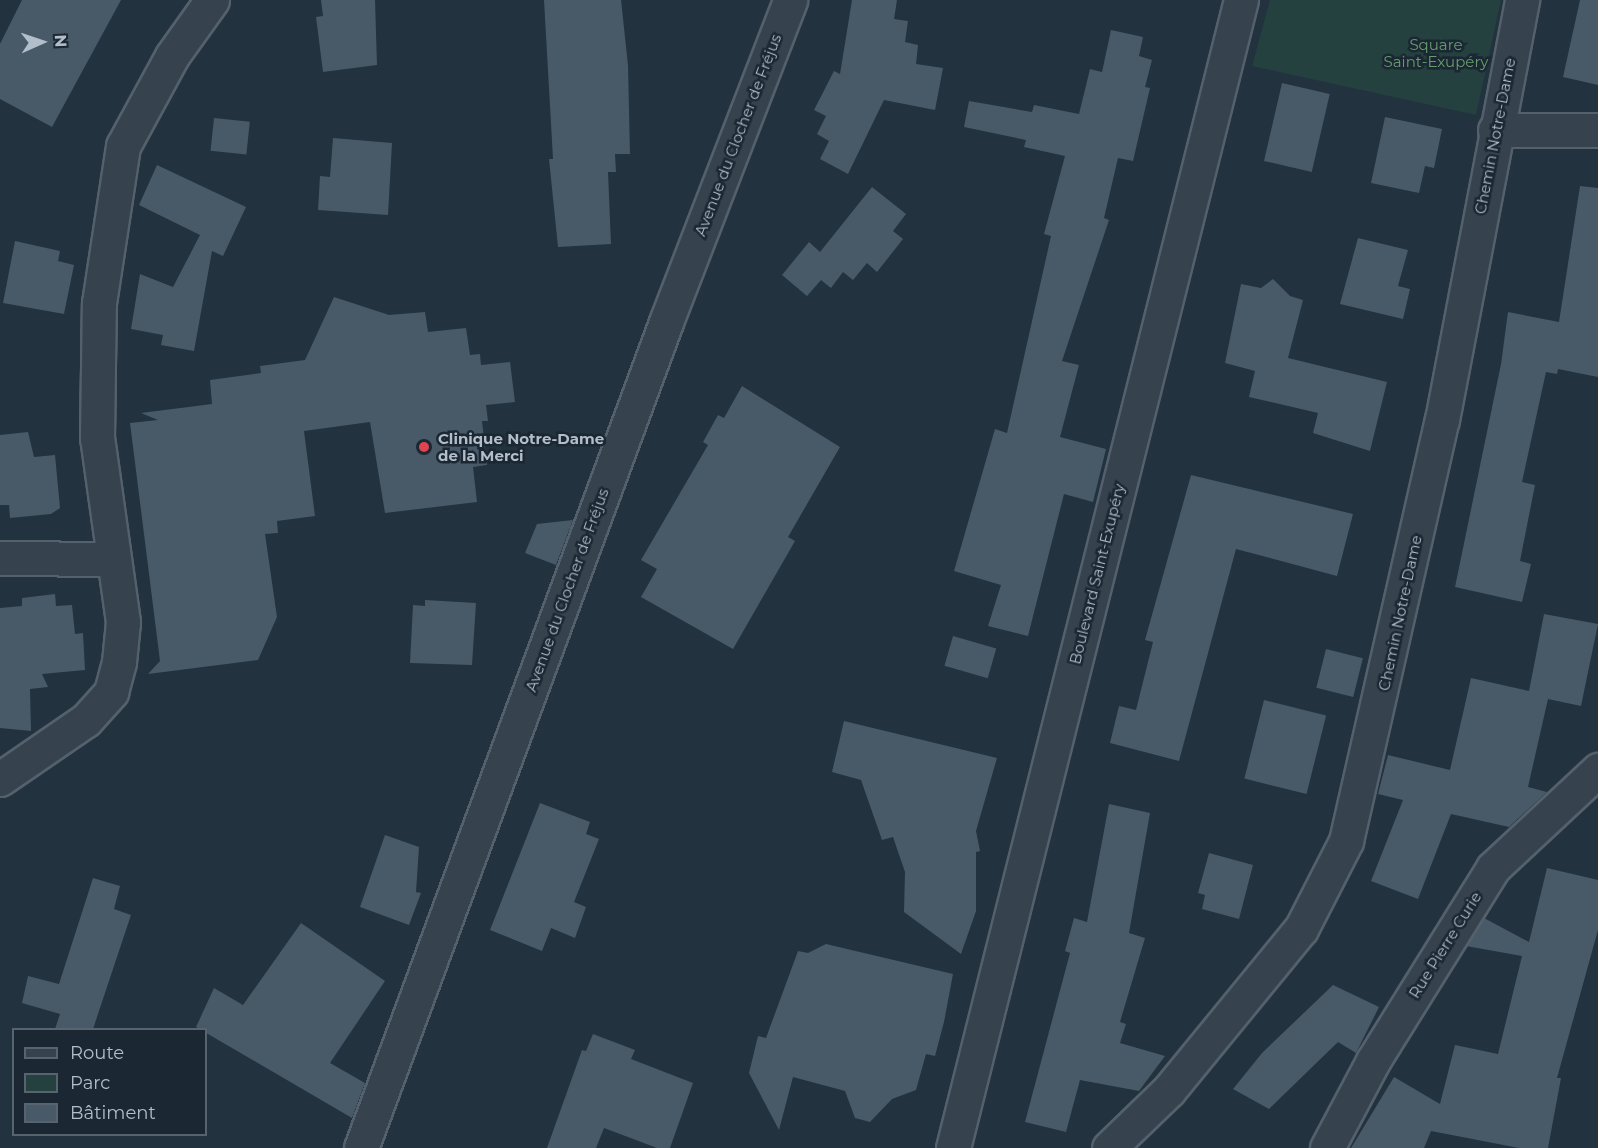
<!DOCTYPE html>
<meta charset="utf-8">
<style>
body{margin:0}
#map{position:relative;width:1598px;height:1148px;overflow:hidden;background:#22323f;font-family:Montserrat,sans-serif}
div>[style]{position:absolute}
.green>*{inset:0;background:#24403f}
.building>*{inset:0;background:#485968;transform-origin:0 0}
.roads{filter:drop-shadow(2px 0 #54616c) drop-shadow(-2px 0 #54616c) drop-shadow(0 2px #54616c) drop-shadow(0 -2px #54616c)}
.minor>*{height:33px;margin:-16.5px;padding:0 16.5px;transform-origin:16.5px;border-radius:16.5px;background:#36434f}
.dots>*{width:16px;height:16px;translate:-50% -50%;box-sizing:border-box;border:3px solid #1b2833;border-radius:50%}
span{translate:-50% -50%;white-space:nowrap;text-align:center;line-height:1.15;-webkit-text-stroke:5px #1b2833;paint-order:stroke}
.park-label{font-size:15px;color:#679c6d}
.street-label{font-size:15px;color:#b2beca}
.poi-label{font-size:15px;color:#b2beca;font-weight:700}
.left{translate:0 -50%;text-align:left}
.legend{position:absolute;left:12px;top:1028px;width:195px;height:108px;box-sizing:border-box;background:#1b2833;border:2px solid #57646f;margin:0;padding:8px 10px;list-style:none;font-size:18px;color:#b2beca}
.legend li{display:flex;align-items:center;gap:12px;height:30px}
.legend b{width:30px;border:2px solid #57646f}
.north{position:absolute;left:12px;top:12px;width:60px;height:60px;-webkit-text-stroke:4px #1b2833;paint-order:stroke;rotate:87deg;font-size:16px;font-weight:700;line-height:24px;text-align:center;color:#b2beca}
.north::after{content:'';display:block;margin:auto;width:21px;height:27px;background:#b2beca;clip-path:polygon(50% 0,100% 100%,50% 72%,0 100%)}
</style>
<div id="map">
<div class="green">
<div style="clip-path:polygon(1270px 0,1501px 0,1476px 115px,1252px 66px)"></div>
</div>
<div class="building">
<div style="clip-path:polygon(22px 0,121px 0,52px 127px,0 99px,0 44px)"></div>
<div style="clip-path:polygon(321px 0,375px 0,377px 65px,323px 72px,316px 17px,323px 16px)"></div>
<div style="clip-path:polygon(544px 0,621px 0,628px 65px,630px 154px,615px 154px,616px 172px,608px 172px,611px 244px,558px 247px,549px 159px,553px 159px)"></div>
<div style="clip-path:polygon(852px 0,897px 0,894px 19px,908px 21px,905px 42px,918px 45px,916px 64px,943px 68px,935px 110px,884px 100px,848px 174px,820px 159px,829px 141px,817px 134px,826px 116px,814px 110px,834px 71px,840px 74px)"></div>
<div style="clip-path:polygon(1580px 0,1598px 0,1598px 85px,1563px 77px)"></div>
<div style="clip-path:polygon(1111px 30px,1143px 37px,1139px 56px,1152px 60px,1145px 87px,1150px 88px,1133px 161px,1118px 158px,1104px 218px,1109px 220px,1062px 361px,1079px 365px,1060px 437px,1106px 449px,1093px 502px,1064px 494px,1028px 636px,988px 626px,1001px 585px,954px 571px,995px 429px,1007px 433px,1051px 236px,1044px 234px,1065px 156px,1024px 147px,1026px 140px,964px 127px,969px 101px,1032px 112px,1034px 105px,1079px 114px,1090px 69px,1102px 72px)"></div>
<div style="left:1282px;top:83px;width:49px;height:80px;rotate:13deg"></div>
<div style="clip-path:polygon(1385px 117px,1442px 129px,1434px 168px,1425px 166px,1419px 193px,1371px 183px)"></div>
<div style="left:214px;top:118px;width:36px;height:33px;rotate:6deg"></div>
<div style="clip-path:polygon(333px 138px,392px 143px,388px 215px,318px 210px,320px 176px,330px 177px)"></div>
<div style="clip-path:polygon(157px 165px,246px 207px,223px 256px,212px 251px,194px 351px,161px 345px,163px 335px,131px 329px,140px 274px,173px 287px,200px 235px,139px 205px)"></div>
<div style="clip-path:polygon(1580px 186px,1598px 188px,1598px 377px,1558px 369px,1557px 374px,1546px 372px,1522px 482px,1535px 485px,1520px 561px,1531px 564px,1522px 602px,1455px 587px,1501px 364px,1508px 312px,1559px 322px)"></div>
<div style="clip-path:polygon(872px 187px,906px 214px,893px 231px,903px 239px,877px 272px,867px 263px,853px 280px,843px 272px,831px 288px,821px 280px,807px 296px,782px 275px,809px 242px,820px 252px)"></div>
<div style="clip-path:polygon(1358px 238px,1408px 250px,1398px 286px,1410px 289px,1403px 319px,1340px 304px)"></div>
<div style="clip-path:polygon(15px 241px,60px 251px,58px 261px,74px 265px,64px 314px,3px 303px)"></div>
<div style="clip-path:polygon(1273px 279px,1290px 296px,1303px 300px,1288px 358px,1387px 382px,1370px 451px,1313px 433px,1318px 413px,1249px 397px,1255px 371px,1225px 363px,1241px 284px,1261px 288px)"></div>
<div style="clip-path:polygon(334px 297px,389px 315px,425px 312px,428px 332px,466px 328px,470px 355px,480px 354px,481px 365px,510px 362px,515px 402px,486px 405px,488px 421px,482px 421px,487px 465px,473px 467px,477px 502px,385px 513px,370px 422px,304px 431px,315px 516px,277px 521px,278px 533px,265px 534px,277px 617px,258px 660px,148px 674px,160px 661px,130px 423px,158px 420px,141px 413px,212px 404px,210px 380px,261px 373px,260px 366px,305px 360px)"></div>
<div style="clip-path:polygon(742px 386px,840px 447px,788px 537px,795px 541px,733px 649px,641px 597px,657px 569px,641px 560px,708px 445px,703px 442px,718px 415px,724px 418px)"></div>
<div style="clip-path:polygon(28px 432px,34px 457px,55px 455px,60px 508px,51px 514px,10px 518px,9px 505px,0 505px,0 435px)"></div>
<div style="clip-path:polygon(1191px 475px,1353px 514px,1337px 576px,1236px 549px,1179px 761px,1110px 743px,1119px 706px,1136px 710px,1153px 642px,1145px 640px)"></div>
<div style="clip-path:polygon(573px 520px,556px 565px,525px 553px,537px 524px)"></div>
<div style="clip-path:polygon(55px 594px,56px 606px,72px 605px,75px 634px,83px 633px,85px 670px,42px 674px,48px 687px,30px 689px,31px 731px,0 728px,0 608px,22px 606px,22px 598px)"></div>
<div style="clip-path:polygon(425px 600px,476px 603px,472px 665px,410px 663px,413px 605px,425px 606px)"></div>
<div style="clip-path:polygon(1544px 614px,1598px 624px,1581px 706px,1548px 699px,1528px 787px,1547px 792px,1509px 827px,1451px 814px,1418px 899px,1371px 881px,1403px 800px,1378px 794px,1388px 755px,1450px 770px,1471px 678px,1529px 691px)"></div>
<div style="left:953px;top:636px;width:45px;height:31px;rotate:16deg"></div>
<div style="left:1326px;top:649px;width:38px;height:40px;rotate:14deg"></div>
<div style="left:1264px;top:700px;width:64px;height:81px;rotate:14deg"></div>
<div style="clip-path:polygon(844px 721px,997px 758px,976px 831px,980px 851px,976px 852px,976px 911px,961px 954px,904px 912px,905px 872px,893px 837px,882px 840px,861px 780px,832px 772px)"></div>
<div style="clip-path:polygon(540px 803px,590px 822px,586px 834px,599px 839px,574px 902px,586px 907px,575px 938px,551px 928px,542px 951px,490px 930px)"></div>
<div style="clip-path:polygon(1109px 804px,1150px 813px,1129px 933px,1145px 938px,1120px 1022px,1126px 1024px,1120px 1043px,1165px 1056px,1139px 1091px,1080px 1080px,1066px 1132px,1025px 1122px,1070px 953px,1065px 951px,1074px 918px,1087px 922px)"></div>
<div style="clip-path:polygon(385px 835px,419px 847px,416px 892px,421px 893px,409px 925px,360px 907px)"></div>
<div style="clip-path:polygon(1209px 853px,1253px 865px,1239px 919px,1202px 909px,1205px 895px,1198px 893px)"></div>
<div style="clip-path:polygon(1547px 868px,1598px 880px,1598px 930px,1557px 1078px,1561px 1078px,1548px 1148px,1519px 1148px,1431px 1131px,1424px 1148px,1351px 1148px,1394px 1077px,1440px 1104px,1455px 1045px,1498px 1054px,1522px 956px,1466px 946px,1484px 918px,1529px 942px)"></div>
<div style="clip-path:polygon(93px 878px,120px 886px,114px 909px,131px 915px,93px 1029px,55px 1029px,60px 1014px,22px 1003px,28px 976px,59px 984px)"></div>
<div style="clip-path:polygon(301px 923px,385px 981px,330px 1063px,365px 1083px,352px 1118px,196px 1027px,214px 988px,243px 1005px)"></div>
<div style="clip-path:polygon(826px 944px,953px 974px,944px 1022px,935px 1056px,926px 1054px,916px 1090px,892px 1099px,870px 1122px,855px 1118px,845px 1091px,793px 1077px,779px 1130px,749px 1073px,758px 1036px,766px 1038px,798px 951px,808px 953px)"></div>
<div style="clip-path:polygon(1333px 985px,1379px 1007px,1356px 1053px,1338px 1042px,1269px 1109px,1233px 1089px,1262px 1053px)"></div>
<div style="clip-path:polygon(593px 1034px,635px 1050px,631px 1059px,693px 1083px,670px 1148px,657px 1148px,604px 1128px,596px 1148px,547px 1148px,582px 1050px,586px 1051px)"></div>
</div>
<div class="roads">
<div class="minor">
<div style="left:1495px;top:130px;width:103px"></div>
<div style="left:0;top:558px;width:113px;rotate:0.5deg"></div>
<div style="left:0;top:779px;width:104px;rotate:-34.5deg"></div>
<div style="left:86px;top:720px;width:38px;rotate:-48deg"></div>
<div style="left:111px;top:692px;width:31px;rotate:-75deg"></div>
<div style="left:119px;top:662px;width:40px;rotate:-84.3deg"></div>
<div style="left:123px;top:622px;width:186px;rotate:-98deg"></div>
<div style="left:97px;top:438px;width:135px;rotate:-89.2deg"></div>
<div style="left:99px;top:303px;width:159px;rotate:-81.3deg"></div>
<div style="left:123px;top:146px;width:102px;rotate:-61.4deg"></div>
<div style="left:172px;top:56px;width:69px;rotate:-54.5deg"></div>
<div style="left:361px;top:1148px;width:881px;rotate:-69.73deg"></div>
<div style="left:666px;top:322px;width:345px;rotate:-68.9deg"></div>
<div style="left:953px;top:1148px;width:1184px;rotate:-75.92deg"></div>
<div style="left:1109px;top:1148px;width:83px;rotate:-44deg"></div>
<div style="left:1169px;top:1090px;width:208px;rotate:-50.7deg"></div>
<div style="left:1301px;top:929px;width:99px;rotate:-62.9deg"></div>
<div style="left:1346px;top:841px;width:432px;rotate:-77.2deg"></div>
<div style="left:1442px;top:420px;width:428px;rotate:-79.2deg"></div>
<div style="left:1327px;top:1148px;width:98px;rotate:-62.1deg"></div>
<div style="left:1373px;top:1061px;width:227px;rotate:-58.1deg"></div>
<div style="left:1493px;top:868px;width:144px;rotate:-43deg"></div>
</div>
</div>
<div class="dots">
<div style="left:424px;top:447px;background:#e0444e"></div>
</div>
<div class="park-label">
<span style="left:1436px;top:53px">Square<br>Saint-Exupéry</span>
</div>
<div class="street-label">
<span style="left:738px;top:135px;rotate:-69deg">Avenue du Clocher de Fréjus</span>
<span style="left:1495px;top:136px;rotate:-79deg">Chemin Notre-Dame</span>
<span style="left:1097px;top:574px;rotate:-76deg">Boulevard Saint-Exupéry</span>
<span style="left:567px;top:590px;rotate:-70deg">Avenue du Clocher de Fréjus</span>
<span style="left:1400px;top:613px;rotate:-78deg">Chemin Notre-Dame</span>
<span style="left:1445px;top:945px;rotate:-58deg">Rue Pierre Curie</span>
</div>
<div class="poi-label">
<span class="left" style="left:438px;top:447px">Clinique Notre-Dame<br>de la Merci</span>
</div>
<ul class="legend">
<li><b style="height:8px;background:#36434f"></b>Route</li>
<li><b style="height:16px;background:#24403f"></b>Parc</li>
<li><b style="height:16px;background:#485968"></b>Bâtiment</li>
</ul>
<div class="north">N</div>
</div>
